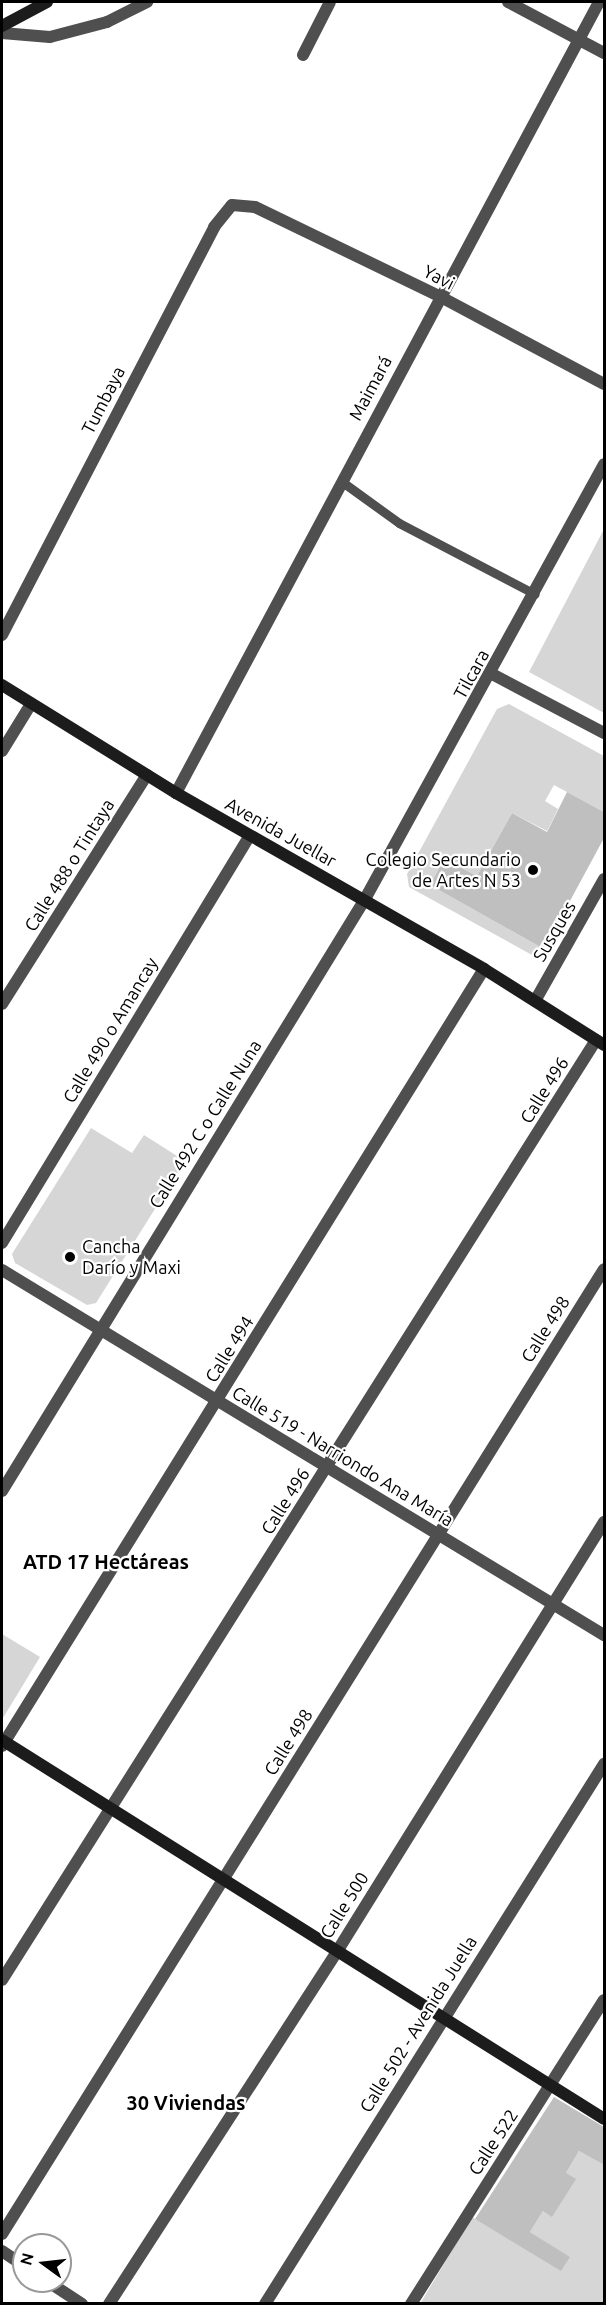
<!DOCTYPE html>
<meta charset="utf-8">
<style>
body{margin:0}
#map{position:relative;width:606px;height:2305px;overflow:hidden;background:#fff;font-family:Ubuntu,sans-serif}
div>[style]{position:absolute}
.green>*{inset:0;background:#d6d6d6}
.building>*{inset:0;background:#bfbfbf}
.lane>*{height:9px;margin:-4.5px;padding:0 4.5px;transform-origin:4.5px;border-radius:4.5px;background:#4f4f4f}
.street>*{height:12px;margin:-6px;padding:0 6px;transform-origin:6px;border-radius:6px;background:#4f4f4f}
.secondary>*{height:12px;margin:-6px;padding:0 6px;transform-origin:6px;border-radius:6px;background:#1c1c1c}
.dots>*{width:16px;height:16px;translate:-50% -50%;box-sizing:border-box;border:3px solid #fff;border-radius:50%}
span{translate:-50% -50%;white-space:nowrap;text-align:center;line-height:1.15;-webkit-text-stroke:4.5px #fff;paint-order:stroke}
.street-label{font-size:18px;color:#000}
.poi-label{font-size:18px;color:#000}
.right{translate:-100% -50%;text-align:right}
.left{translate:0 -50%;text-align:left}
.neighbourhood-label{font-size:20px;color:#000;font-weight:700}
.frame{position:absolute;inset:0;border:3px solid #000;pointer-events:none}
.north{position:absolute;left:12px;top:2233px;width:60px;height:60px;box-sizing:border-box;background:#fff;border:2px solid #999;border-radius:50%;rotate:285deg;font-size:16px;font-weight:700;line-height:24px;text-align:center;color:#000}
.north::after{content:'';display:block;margin:auto;width:21px;height:27px;background:#000;clip-path:polygon(50% 0,100% 100%,50% 72%,0 100%)}
</style>
<div id="map">
<div class="green">
<div style="clip-path:polygon(604px 529px,604px 713px,529px 672px)"></div>
<div style="clip-path:polygon(509px 704px,604px 756px,604px 812px,554px 785px,545px 801px,558px 809px,547px 831px,512px 813px,477px 876px,444px 859px,430px 885px,544px 949px,532px 955px,409px 887px,407px 874px,497px 709px)"></div>
<div style="clip-path:polygon(91px 1128px,132px 1153px,144px 1135px,185px 1161px,96px 1303px,87px 1305px,15px 1263px,12px 1254px)"></div>
<div style="clip-path:polygon(2px 1634px,40px 1657px,3px 1718px,2px 1716px)"></div>
<div style="clip-path:polygon(579px 2151px,604px 2165px,604px 2303px,420px 2304px,472px 2217px,561px 2270px,569px 2257px,530px 2232px,543px 2211px,552px 2216px,566px 2173px)"></div>
</div>
<div class="building">
<div style="clip-path:polygon(567px 792px,604px 812px,604px 838px,544px 949px,430px 885px,444px 859px,477px 876px,512px 813px,547px 832px)"></div>
<div style="clip-path:polygon(554px 2097px,604px 2127px,604px 2165px,579px 2151px,566px 2173px,576px 2179px,552px 2217px,543px 2211px,530px 2232px,570px 2257px,561px 2271px,475px 2219px)"></div>
</div>
<div class="lane">
<div style="left:341px;top:481px;width:72px;rotate:35.9deg"></div>
<div style="left:399px;top:523px;width:153px;rotate:27.6deg"></div>
</div>
<div class="street">
<div style="left:508px;top:2px;width:109px;rotate:28deg"></div>
<div style="left:2px;top:33px;width:48px;rotate:4.8deg"></div>
<div style="left:50px;top:37px;width:59px;rotate:-14.7deg"></div>
<div style="left:107px;top:22px;width:45px;rotate:-26.6deg"></div>
<div style="left:303px;top:55px;width:59px;rotate:-63deg"></div>
<div style="left:2px;top:635px;width:460px;rotate:-62.5deg"></div>
<div style="left:214px;top:227px;width:28px;rotate:-51deg"></div>
<div style="left:232px;top:205px;width:23px;rotate:5deg"></div>
<div style="left:255px;top:207px;width:204px;rotate:25.8deg"></div>
<div style="left:439px;top:296px;width:187px;rotate:28.1deg"></div>
<div style="left:492px;top:674px;width:127px;rotate:27.8deg"></div>
<div style="left:2px;top:751px;width:55px;rotate:-58.3deg"></div>
<div style="left:176px;top:793px;width:897px;rotate:-61.86deg"></div>
<div style="left:535px;top:1001px;width:140px;rotate:-60.5deg"></div>
<div style="left:2px;top:1004px;width:271px;rotate:-57.7deg"></div>
<div style="left:2px;top:1243px;width:476px;rotate:-58.7deg"></div>
<div style="left:2px;top:1270px;width:704px;rotate:31.23deg"></div>
<div style="left:2px;top:1491px;width:694px;rotate:-58.48deg"></div>
<div style="left:365px;top:899px;width:496px;rotate:-61.2deg"></div>
<div style="left:2px;top:1746px;width:914px;rotate:-58.19deg"></div>
<div style="left:2px;top:1980px;width:1112px;rotate:-57.71deg"></div>
<div style="left:2px;top:2234px;width:1137px;rotate:-58.04deg"></div>
<div style="left:2px;top:2251px;width:27px;rotate:34deg"></div>
<div style="left:47px;top:2281px;width:42px;rotate:33.3deg"></div>
<div style="left:109px;top:2304px;width:422px;rotate:-57.1deg"></div>
<div style="left:338px;top:1950px;width:504px;rotate:-58.14deg"></div>
<div style="left:265px;top:2304px;width:638px;rotate:-57.88deg"></div>
<div style="left:411px;top:2304px;width:360px;rotate:-57.6deg"></div>
</div>
<div class="secondary">
<div style="left:2px;top:26px;width:51px;rotate:-28.1deg"></div>
<div style="left:2px;top:685px;width:205px;rotate:31.8deg"></div>
<div style="left:176px;top:793px;width:355px;rotate:29.7deg"></div>
<div style="left:484px;top:969px;width:142px;rotate:32.3deg"></div>
<div style="left:2px;top:1740px;width:711px;rotate:32.19deg"></div>
</div>
<div class="dots">
<div style="left:533px;top:870px;background:#000"></div>
<div style="left:70px;top:1257px;background:#000"></div>
</div>
<div class="street-label">
<span style="left:439px;top:277px;rotate:27deg">Yavi</span>
<span style="left:370px;top:388px;rotate:-62deg">Maimará</span>
<span style="left:103px;top:400px;rotate:-63deg">Tumbaya</span>
<span style="left:471px;top:674px;rotate:-61deg">Tilcara</span>
<span style="left:281px;top:832px;rotate:29deg">Avenida Juellar</span>
<span style="left:69px;top:865px;rotate:-58deg">Calle 488 o Tintaya</span>
<span style="left:554px;top:931px;rotate:-60deg">Susques</span>
<span style="left:110px;top:1030px;rotate:-59deg">Calle 490 o Amancay</span>
<span style="left:544px;top:1090px;rotate:-58deg">Calle 496</span>
<span style="left:205px;top:1124px;rotate:-58deg">Calle 492 C o Calle Nuna</span>
<span style="left:545px;top:1329px;rotate:-58deg">Calle 498</span>
<span style="left:229px;top:1349px;rotate:-58deg">Calle 494</span>
<span style="left:343px;top:1456px;rotate:31deg">Calle 519 - Narriondo Ana María</span>
<span style="left:285px;top:1501px;rotate:-58deg">Calle 496</span>
<span style="left:288px;top:1742px;rotate:-58deg">Calle 498</span>
<span style="left:344px;top:1905px;rotate:-58deg">Calle 500</span>
<span style="left:418px;top:2024px;rotate:-58deg">Calle 502 - Avenida Juella</span>
<span style="left:493px;top:2142px;rotate:-57deg">Calle 522</span>
</div>
<div class="poi-label">
<span class="right" style="left:521px;top:870px">Colegio Secundario<br>de Artes N 53</span>
<span class="left" style="left:82px;top:1257px">Cancha<br>Darío y Maxi</span>
</div>
<div class="neighbourhood-label">
<span style="left:106px;top:1561px">ATD 17 Hectáreas</span>
<span style="left:186px;top:2102px">30 Viviendas</span>
</div>
<div class="frame"></div>
<div class="north">N</div>
</div>
